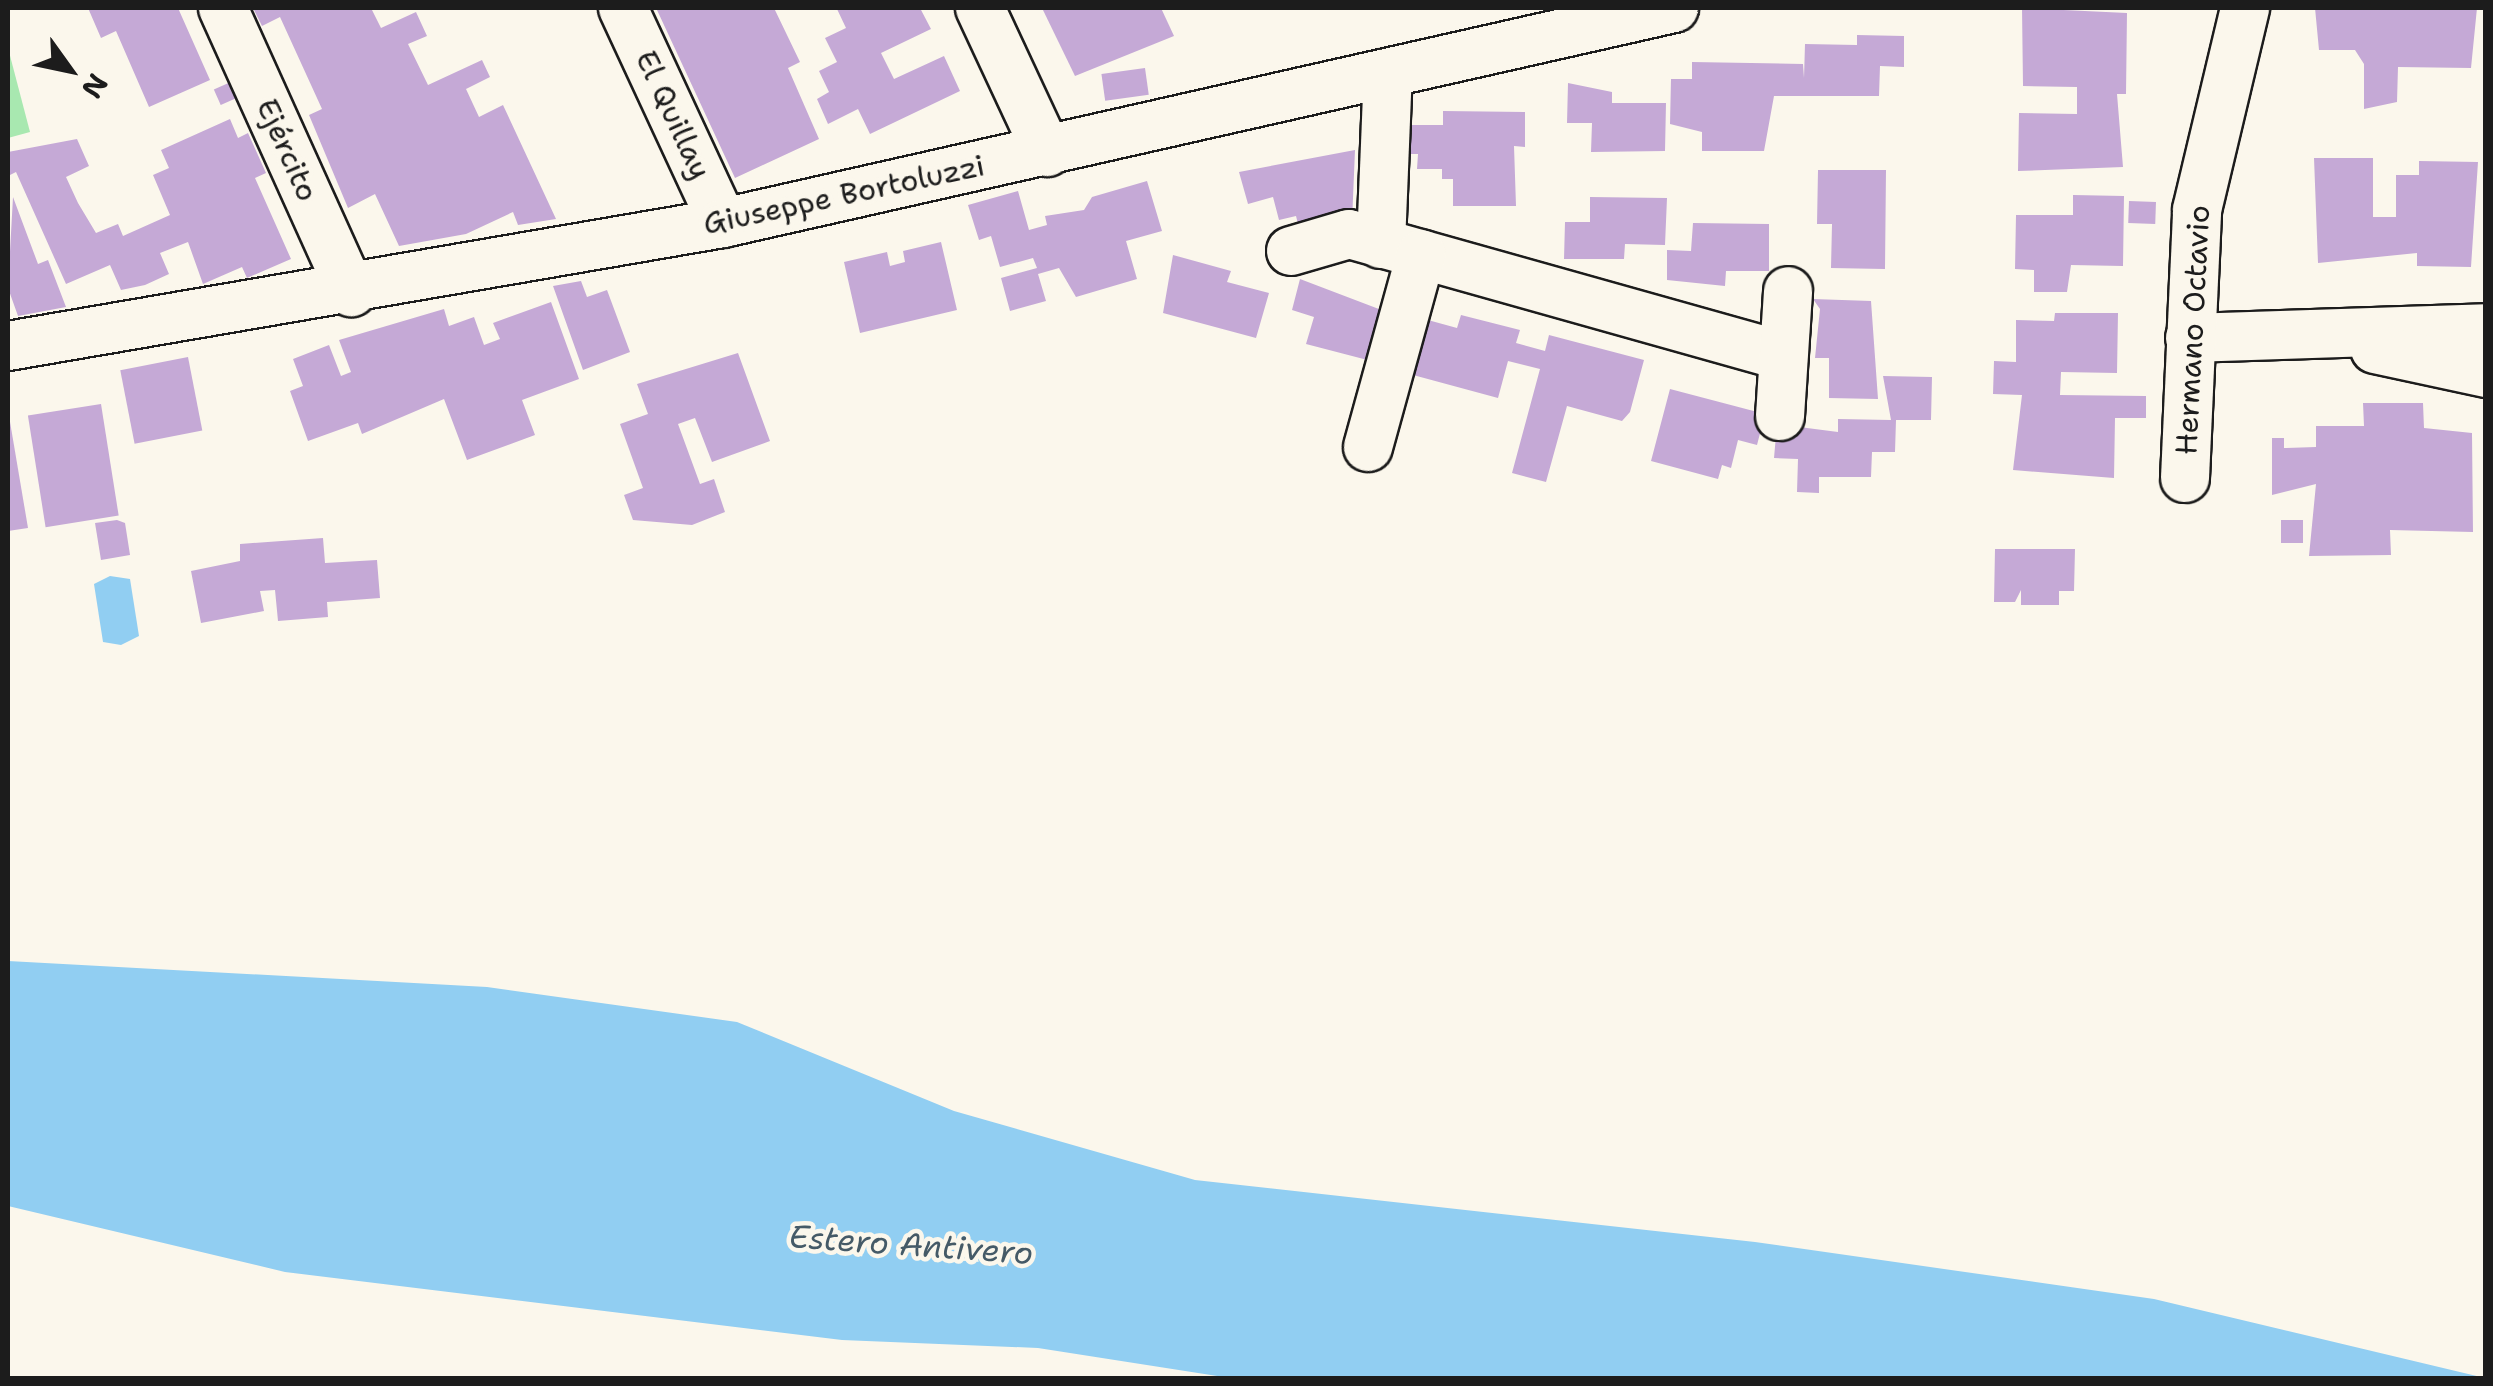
<!DOCTYPE html>
<meta charset="utf-8">
<style>
body{margin:0}
#map{position:relative;width:2493px;height:1386px;overflow:hidden;background:#fbf7ec;font-family:"Shantell Sans",sans-serif}
div>[style]{position:absolute}
.green>*{inset:0;background:#a8e8b0}
.water>*{inset:0;background:#91cef2}
.building>*{inset:0;background:#c5a9d6;transform-origin:0 0}
.roads{filter:drop-shadow(2px 0 #1c1c1c) drop-shadow(-2px 0 #1c1c1c) drop-shadow(0 2px #1c1c1c) drop-shadow(0 -2px #1c1c1c)}
.street>*{height:48px;margin:-24px;padding:0 24px;transform-origin:24px;border-radius:24px;background:#fbf7ec}
span{translate:-50% -50%;white-space:nowrap;text-align:center;line-height:1.15;-webkit-text-stroke:9px #fbf7ec;paint-order:stroke}
.street-label{font-size:30px;color:#1c1c1c}
.water-label{font-size:32px;color:#455a67;font-style:italic}
.frame{position:absolute;inset:0;border:10px solid #1c1c1c;pointer-events:none}
.north{position:absolute;left:20px;top:20px;width:100px;height:100px;-webkit-text-stroke:8px #fbf7ec;paint-order:stroke;rotate:123deg;font-size:28px;font-weight:700;line-height:40px;text-align:center;color:#1c1c1c}
.north::after{content:'';display:block;margin:auto;width:35px;height:45px;background:#1c1c1c;clip-path:polygon(50% 0,100% 100%,50% 72%,0 100%)}
</style>
<div id="map">
<div class="green">
<div style="clip-path:polygon(8px 48px,30px 132px,8px 138px)"></div>
</div>
<div class="water">
<div style="clip-path:polygon(110px 576px,130px 579px,139px 636px,121px 645px,103px 642px,94px 584px)"></div>
<div style="clip-path:polygon(8px 961px,487px 987px,737px 1022px,954px 1111px,1195px 1180px,1755px 1242px,2154px 1299px,2485px 1378px,1230px 1378px,1038px 1348px,842px 1340px,285px 1272px,8px 1206px)"></div>
</div>
<div class="building">
<div style="clip-path:polygon(88px 8px,178px 8px,210px 80px,149px 107px,116px 31px,101px 38px)"></div>
<div style="clip-path:polygon(253px 8px,371px 8px,381px 28px,416px 12px,427px 36px,408px 44px,428px 85px,482px 60px,490px 77px,466px 89px,479px 117px,503px 105px,556px 219px,518px 225px,513px 212px,466px 234px,399px 246px,375px 194px,348px 208px,309px 115px,322px 109px,280px 17px,262px 26px)"></div>
<div style="clip-path:polygon(774px 8px,800px 62px,788px 68px,819px 139px,735px 178px,657px 10px)"></div>
<div style="clip-path:polygon(880px 8px,920px 8px,931px 29px,881px 53px,894px 79px,944px 56px,960px 91px,870px 134px,858px 109px,828px 124px,817px 99px,829px 92px,819px 71px,837px 62px,825px 38px,846px 28px,837px 9px)"></div>
<div style="clip-path:polygon(1042px 8px,1161px 8px,1174px 36px,1075px 76px)"></div>
<div style="clip-path:polygon(2022px 8px,2127px 13px,2126px 94px,2117px 94px,2123px 167px,2018px 171px,2019px 113px,2077px 114px,2077px 87px,2023px 86px)"></div>
<div style="clip-path:polygon(2315px 8px,2477px 8px,2471px 68px,2398px 67px,2397px 102px,2364px 109px,2364px 64px,2355px 50px,2319px 50px)"></div>
<div style="clip-path:polygon(1857px 35px,1904px 36px,1904px 67px,1880px 66px,1879px 96px,1774px 96px,1764px 151px,1702px 151px,1702px 132px,1670px 124px,1671px 79px,1692px 79px,1692px 62px,1803px 64px,1804px 78px,1805px 44px,1857px 45px)"></div>
<div style="left:1145px;top:68px;width:27px;height:44px;rotate:82deg"></div>
<div style="left:233px;top:81px;width:17px;height:21px;rotate:66deg"></div>
<div style="clip-path:polygon(1568px 83px,1612px 92px,1612px 103px,1666px 103px,1665px 151px,1591px 152px,1592px 123px,1567px 123px)"></div>
<div style="clip-path:polygon(1443px 111px,1525px 112px,1525px 147px,1514px 146px,1516px 206px,1453px 206px,1453px 179px,1442px 179px,1442px 169px,1417px 169px,1418px 154px,1407px 154px,1408px 125px,1443px 125px)"></div>
<div style="clip-path:polygon(230px 119px,238px 138px,248px 133px,266px 173px,255px 178px,291px 259px,247px 278px,242px 267px,203px 284px,188px 242px,160px 253px,169px 274px,145px 285px,121px 290px,110px 265px,66px 284px,16px 172px,8px 176px,8px 152px,77px 139px,89px 166px,66px 177px,78px 203px,96px 233px,118px 224px,123px 236px,170px 215px,153px 175px,169px 168px,161px 150px)"></div>
<div style="clip-path:polygon(1355px 150px,1352px 222px,1301px 236px,1296px 216px,1279px 220px,1273px 197px,1248px 204px,1239px 172px)"></div>
<div style="clip-path:polygon(2314px 158px,2373px 158px,2373px 217px,2396px 217px,2396px 175px,2419px 175px,2419px 161px,2478px 162px,2471px 267px,2417px 266px,2417px 253px,2318px 263px)"></div>
<div style="clip-path:polygon(1818px 170px,1886px 170px,1885px 269px,1831px 268px,1832px 224px,1817px 224px)"></div>
<div style="clip-path:polygon(1147px 181px,1162px 231px,1126px 241px,1137px 279px,1076px 297px,1059px 268px,1038px 274px,1046px 301px,1010px 311px,1001px 278px,1037px 268px,1033px 258px,1000px 267px,991px 236px,979px 240px,968px 205px,1018px 191px,1029px 230px,1047px 225px,1045px 216px,1084px 210px,1092px 197px)"></div>
<div style="clip-path:polygon(2073px 195px,2124px 196px,2123px 266px,2071px 265px,2067px 292px,2034px 292px,2034px 270px,2015px 269px,2016px 215px,2073px 215px)"></div>
<div style="clip-path:polygon(13px 197px,38px 264px,48px 260px,66px 307px,18px 316px,8px 288px)"></div>
<div style="clip-path:polygon(1590px 197px,1667px 198px,1665px 245px,1625px 244px,1624px 259px,1564px 259px,1565px 222px,1590px 222px)"></div>
<div style="left:2129px;top:201px;width:27px;height:22px;rotate:2deg"></div>
<div style="clip-path:polygon(1693px 223px,1769px 224px,1769px 271px,1726px 271px,1725px 286px,1667px 280px,1667px 250px,1691px 251px)"></div>
<div style="clip-path:polygon(941px 242px,957px 310px,860px 333px,844px 262px,887px 252px,890px 266px,905px 262px,903px 251px)"></div>
<div style="clip-path:polygon(1173px 255px,1231px 271px,1227px 282px,1269px 293px,1256px 338px,1163px 313px)"></div>
<div style="clip-path:polygon(1300px 279px,1392px 314px,1379px 363px,1306px 344px,1314px 317px,1292px 310px)"></div>
<div style="clip-path:polygon(581px 281px,587px 297px,607px 290px,630px 352px,583px 370px,553px 286px)"></div>
<div style="clip-path:polygon(1813px 299px,1871px 301px,1878px 399px,1829px 398px,1829px 358px,1815px 358px,1820px 309px)"></div>
<div style="clip-path:polygon(551px 302px,579px 379px,522px 400px,535px 435px,467px 460px,444px 399px,362px 434px,358px 423px,308px 441px,290px 391px,303px 386px,293px 359px,329px 345px,341px 376px,351px 372px,339px 340px,444px 309px,449px 326px,474px 317px,484px 345px,500px 339px,493px 323px)"></div>
<div style="clip-path:polygon(2055px 313px,2118px 313px,2117px 373px,2061px 372px,2060px 395px,2146px 396px,2146px 418px,2115px 418px,2114px 478px,2013px 470px,2022px 395px,1993px 394px,1994px 361px,2016px 362px,2016px 320px,2054px 321px)"></div>
<div style="clip-path:polygon(1461px 315px,1520px 330px,1516px 343px,1545px 351px,1549px 335px,1644px 360px,1630px 412px,1622px 421px,1567px 406px,1546px 482px,1512px 473px,1540px 369px,1508px 361px,1498px 398px,1402px 372px,1417px 317px,1457px 328px)"></div>
<div style="clip-path:polygon(738px 353px,770px 441px,712px 462px,695px 418px,678px 424px,700px 484px,714px 479px,725px 512px,692px 525px,633px 520px,624px 495px,643px 488px,620px 424px,648px 414px,637px 384px)"></div>
<div style="left:188px;top:357px;width:75px;height:69px;rotate:79deg"></div>
<div style="clip-path:polygon(1883px 376px,1932px 377px,1931px 420px,1896px 420px,1895px 452px,1872px 452px,1871px 477px,1819px 477px,1819px 493px,1797px 492px,1798px 459px,1774px 458px,1777px 424px,1838px 432px,1838px 419px,1891px 420px)"></div>
<div style="clip-path:polygon(1670px 389px,1765px 414px,1757px 445px,1738px 440px,1731px 468px,1722px 465px,1718px 479px,1651px 461px)"></div>
<div style="clip-path:polygon(2363px 403px,2423px 403px,2424px 428px,2472px 433px,2473px 532px,2390px 530px,2391px 555px,2309px 556px,2316px 484px,2272px 495px,2272px 438px,2284px 438px,2284px 448px,2316px 447px,2316px 426px,2364px 426px)"></div>
<div style="left:101px;top:404px;width:113px;height:74px;rotate:81deg"></div>
<div style="clip-path:polygon(8px 410px,28px 528px,8px 531px)"></div>
<div style="clip-path:polygon(117px 520px,125px 523px,130px 555px,101px 560px,95px 523px)"></div>
<div style="left:2281px;top:520px;width:22px;height:23px"></div>
<div style="clip-path:polygon(323px 538px,325px 563px,377px 560px,380px 598px,327px 602px,328px 617px,278px 621px,275px 590px,260px 591px,264px 611px,201px 623px,191px 571px,240px 561px,240px 544px)"></div>
<div style="clip-path:polygon(1995px 549px,2075px 549px,2074px 591px,2059px 591px,2059px 605px,2021px 605px,2021px 590px,2015px 602px,1994px 602px)"></div>
</div>
<div class="roads">
<div class="street">
<div style="left:223px;top:8px;width:312px;rotate:65.7deg"></div>
<div style="left:623px;top:8px;width:237px;rotate:65.1deg"></div>
<div style="left:980px;top:8px;width:159px;rotate:65deg"></div>
<div style="left:1381px;top:244px;width:171px;rotate:-87.7deg"></div>
<div style="left:1291px;top:251px;width:60px;rotate:-16.3deg"></div>
<div style="left:1349px;top:234px;width:451px;rotate:15.7deg"></div>
<div style="left:2190px;top:338px;width:296px;rotate:-1.9deg"></div>
<div style="left:8px;top:346px;width:726px;rotate:-9.76deg"></div>
<div style="left:723px;top:223px;width:975px;rotate:-12.74deg"></div>
<div style="left:2375px;top:349px;width:114px;rotate:12.2deg"></div>
<div style="left:1780px;top:416px;width:125px;rotate:-86.3deg"></div>
<div style="left:1368px;top:447px;width:200px;rotate:-74.6deg"></div>
<div style="left:2185px;top:478px;width:268px;rotate:-87.4deg"></div>
<div style="left:2197px;top:210px;width:208px;rotate:-76.6deg"></div>
</div>
</div>
<div class="street-label">
<span style="left:673px;top:115px;rotate:65deg">El Quillay</span>
<span style="left:287px;top:150px;rotate:66deg">Ejército</span>
<span style="left:844px;top:195px;rotate:-12deg">Giuseppe Bortoluzzi</span>
<span style="left:2193px;top:330px;rotate:-87deg">Hermano Octavio</span>
</div>
<div class="water-label">
<span style="left:911px;top:1245px;rotate:4deg">Estero Antivero</span>
</div>
<div class="frame"></div>
<div class="north">N</div>
</div>
